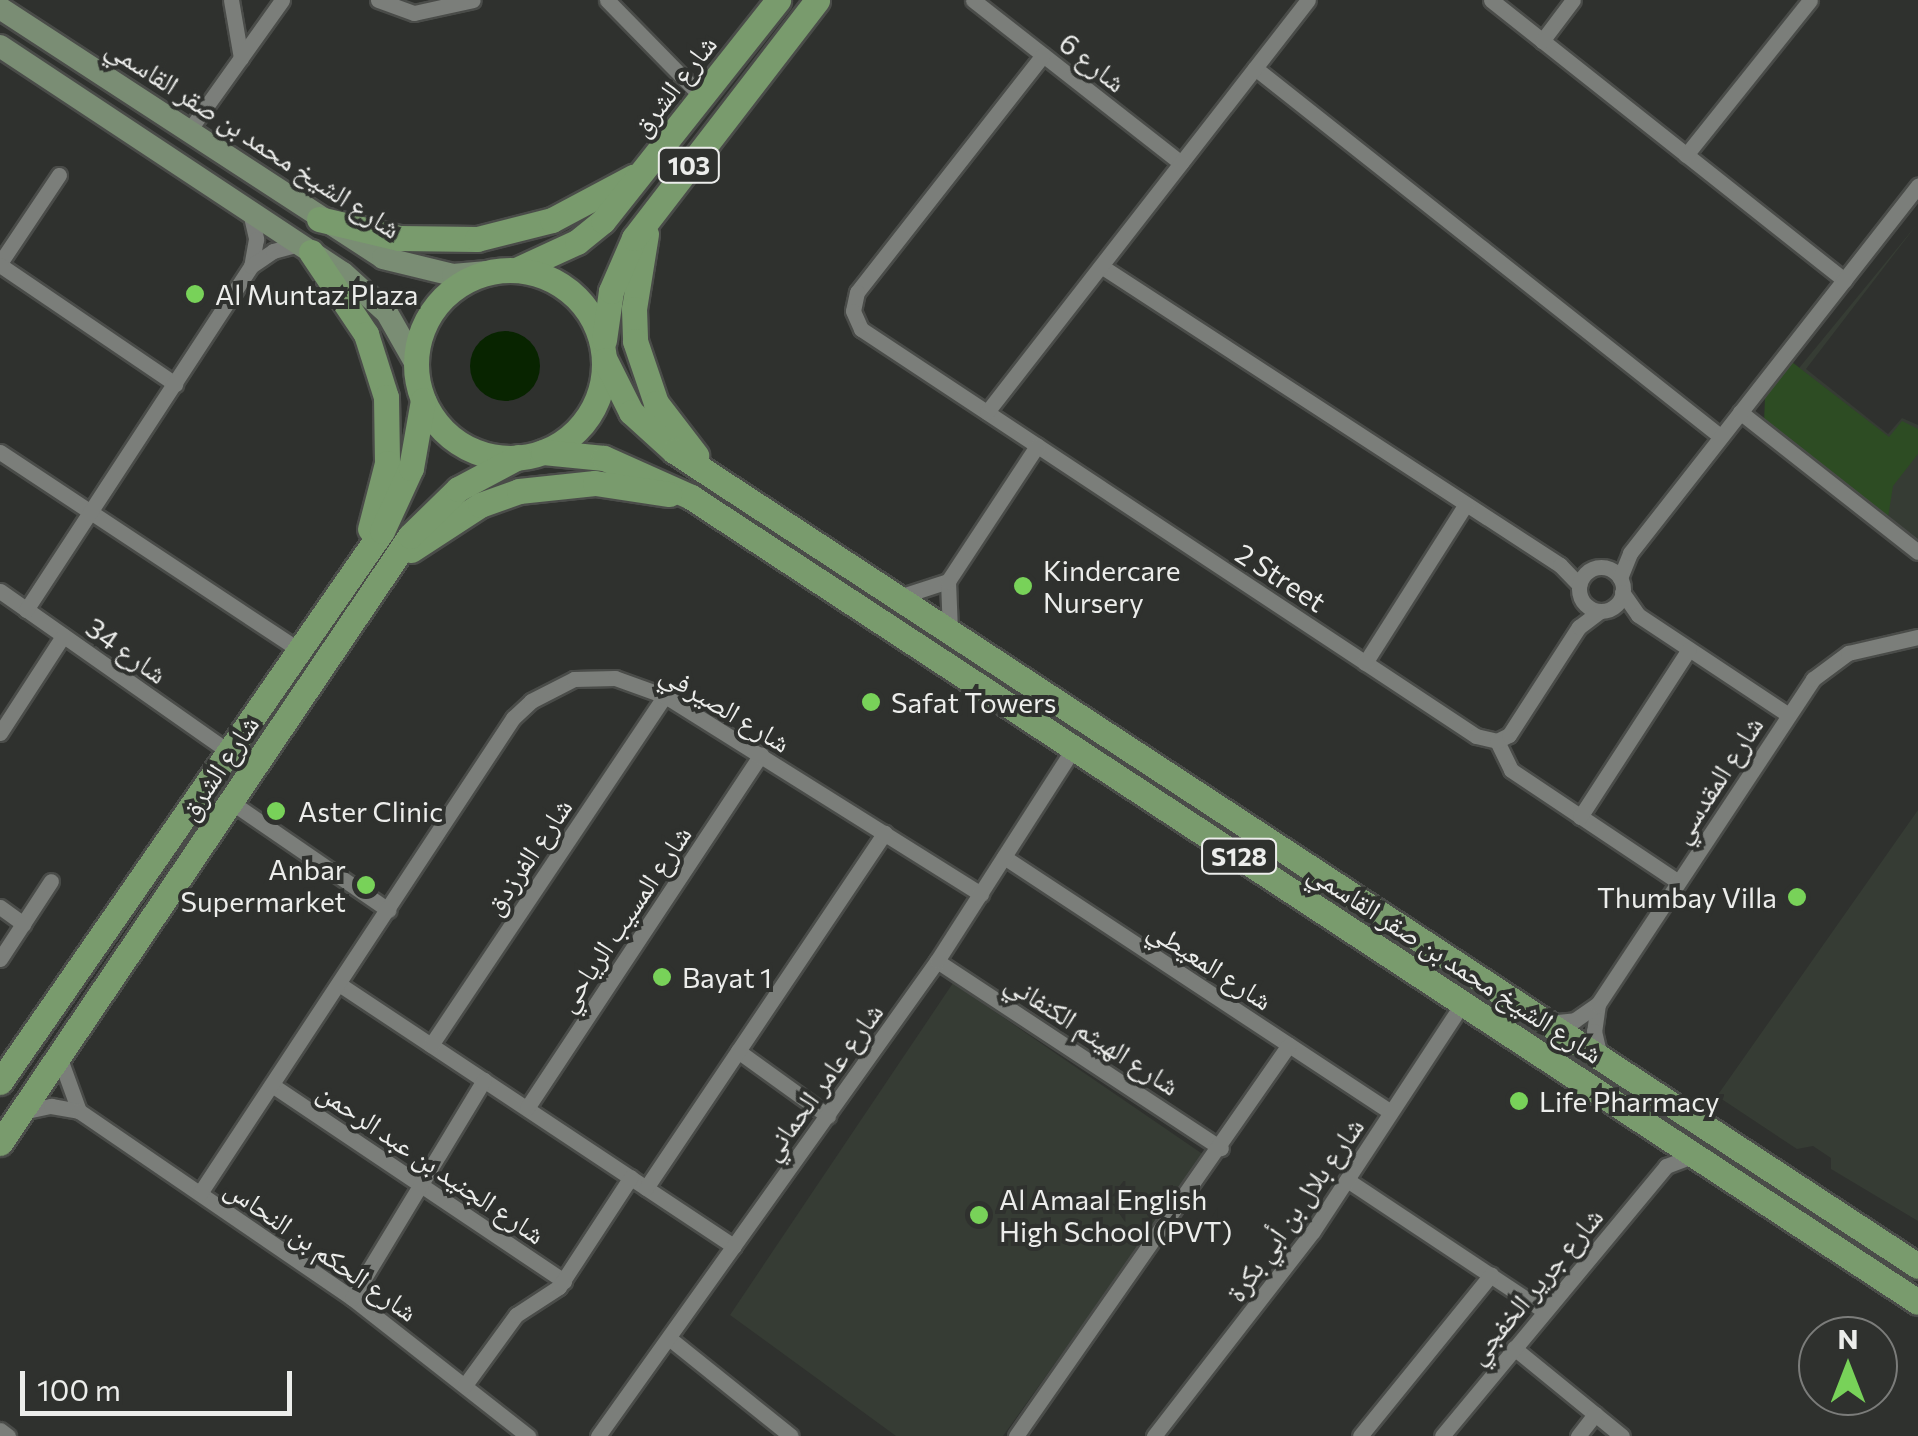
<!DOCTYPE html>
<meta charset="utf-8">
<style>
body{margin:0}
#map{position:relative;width:1918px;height:1436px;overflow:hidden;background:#2f312e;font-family:Commissioner,"Noto Naskh Arabic",sans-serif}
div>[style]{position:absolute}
.built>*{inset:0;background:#363c34}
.green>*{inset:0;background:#2d4c23}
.water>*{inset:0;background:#082400}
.round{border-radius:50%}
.roads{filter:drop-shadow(2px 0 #4a4c49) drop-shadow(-2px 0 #4a4c49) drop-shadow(0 2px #4a4c49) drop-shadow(0 -2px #4a4c49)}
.minor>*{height:15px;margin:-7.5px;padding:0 7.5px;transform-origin:7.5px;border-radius:7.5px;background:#7b7e7a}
.minor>.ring{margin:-7.5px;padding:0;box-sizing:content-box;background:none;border:15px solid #7b7e7a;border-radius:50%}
.secondary>*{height:22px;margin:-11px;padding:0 11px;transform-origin:11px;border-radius:11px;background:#7a8d74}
.primary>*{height:25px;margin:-12.5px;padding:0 12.5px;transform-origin:12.5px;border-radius:12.5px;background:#799b6d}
.primary>.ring{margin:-12.5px;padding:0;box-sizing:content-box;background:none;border:25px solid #799b6d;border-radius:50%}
.dots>*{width:28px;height:28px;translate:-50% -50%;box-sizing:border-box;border:5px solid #2f312e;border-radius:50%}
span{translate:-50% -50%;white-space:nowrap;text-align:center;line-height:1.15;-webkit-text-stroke:8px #2f312e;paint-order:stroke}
.shield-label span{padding:2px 8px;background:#2f312e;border:2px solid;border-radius:8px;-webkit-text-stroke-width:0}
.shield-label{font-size:25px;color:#ecedeb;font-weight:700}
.street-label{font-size:28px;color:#ecedeb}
.poi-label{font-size:28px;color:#ecedeb}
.left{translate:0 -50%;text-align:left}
.right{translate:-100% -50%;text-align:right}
.north{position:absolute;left:1798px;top:1316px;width:100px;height:100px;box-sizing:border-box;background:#2f312e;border:2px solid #7b7c7a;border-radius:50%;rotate:0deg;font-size:28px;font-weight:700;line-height:40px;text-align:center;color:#ecedeb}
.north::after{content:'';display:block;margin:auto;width:35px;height:45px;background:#78d259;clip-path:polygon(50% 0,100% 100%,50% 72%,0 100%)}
.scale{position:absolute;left:20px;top:1371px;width:272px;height:45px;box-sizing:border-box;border:5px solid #ecedeb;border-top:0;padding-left:12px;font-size:30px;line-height:35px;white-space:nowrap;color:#ecedeb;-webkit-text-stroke:8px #2f312e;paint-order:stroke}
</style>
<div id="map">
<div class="built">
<div style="clip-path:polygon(1918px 223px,1806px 369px,1888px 434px,1902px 418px,1918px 425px,1918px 543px,1768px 406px)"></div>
<div style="clip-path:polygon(1918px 810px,1918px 1221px,1831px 1169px,1831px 1158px,1813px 1146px,1797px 1149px,1717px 1096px)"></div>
<div style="clip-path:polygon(953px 983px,1204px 1155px,1003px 1436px,896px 1436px,730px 1315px)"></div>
</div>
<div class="green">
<div style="clip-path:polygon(1792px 362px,1889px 437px,1902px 421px,1918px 429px,1918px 454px,1893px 486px,1887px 524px,1764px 423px,1765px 397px)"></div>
</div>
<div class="water">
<div class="round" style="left:470px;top:331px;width:70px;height:70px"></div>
</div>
<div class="roads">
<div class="minor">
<div style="left:231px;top:0;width:59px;rotate:80.2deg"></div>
<div style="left:378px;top:0;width:38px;rotate:20deg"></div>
<div style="left:414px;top:13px;width:60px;rotate:-12.4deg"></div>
<div style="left:607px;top:0;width:136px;rotate:45.6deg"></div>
<div style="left:973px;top:0;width:264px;rotate:38.1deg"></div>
<div style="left:1491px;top:0;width:451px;rotate:38.4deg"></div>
<div style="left:1542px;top:41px;width:51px;rotate:-52.9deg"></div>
<div style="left:1043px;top:55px;width:301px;rotate:128.1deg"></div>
<div style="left:857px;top:292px;width:19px;rotate:102deg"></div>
<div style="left:853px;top:311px;width:20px;rotate:66deg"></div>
<div style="left:861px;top:329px;width:737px;rotate:33.5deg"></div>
<div style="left:1476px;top:736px;width:22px;rotate:13deg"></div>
<div style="left:1255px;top:68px;width:594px;rotate:38.37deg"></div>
<div style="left:188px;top:132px;width:162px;rotate:-54.5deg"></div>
<div style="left:1686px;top:155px;width:198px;rotate:-51.3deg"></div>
<div style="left:250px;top:212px;width:28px;rotate:77deg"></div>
<div style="left:256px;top:239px;width:27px;rotate:100deg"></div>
<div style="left:0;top:263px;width:106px;rotate:-56.2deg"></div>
<div style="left:0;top:265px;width:212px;rotate:34.2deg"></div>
<div style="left:1101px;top:266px;width:548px;rotate:33.08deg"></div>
<div style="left:1560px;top:565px;width:28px;rotate:46deg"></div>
<div style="left:987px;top:412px;width:522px;rotate:-52.08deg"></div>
<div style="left:1740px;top:412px;width:226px;rotate:38.2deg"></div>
<div style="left:0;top:452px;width:357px;rotate:33.5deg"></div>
<div class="ring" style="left:1579px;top:567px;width:29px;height:29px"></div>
<div style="left:1620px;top:578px;width:27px;rotate:-68deg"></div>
<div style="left:1630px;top:553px;width:467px;rotate:-51.9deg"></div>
<div style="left:0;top:591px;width:276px;rotate:35.1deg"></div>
<div style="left:1622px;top:592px;width:28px;rotate:55deg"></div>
<div style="left:1638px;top:615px;width:179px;rotate:33.6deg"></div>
<div style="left:899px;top:597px;width:52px;rotate:-18.1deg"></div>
<div style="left:26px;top:610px;width:411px;rotate:-56.8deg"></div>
<div style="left:251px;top:266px;width:27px;rotate:-34deg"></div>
<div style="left:273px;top:251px;width:28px;rotate:-15deg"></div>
<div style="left:950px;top:631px;width:50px;rotate:-92.3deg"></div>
<div style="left:948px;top:581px;width:162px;rotate:-56.6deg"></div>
<div style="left:1365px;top:663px;width:188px;rotate:-57.6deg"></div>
<div style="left:0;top:733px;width:116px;rotate:-57deg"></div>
<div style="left:1497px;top:741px;width:32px;rotate:64deg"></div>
<div style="left:1511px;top:770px;width:201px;rotate:33.8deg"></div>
<div style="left:1497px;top:741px;width:13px;rotate:-27deg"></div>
<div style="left:1509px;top:735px;width:129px;rotate:-57.1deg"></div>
<div style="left:1579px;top:627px;width:26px;rotate:-37deg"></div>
<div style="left:231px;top:802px;width:191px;rotate:34.5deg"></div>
<div style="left:1580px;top:817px;width:200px;rotate:-57deg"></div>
<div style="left:1004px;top:857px;width:463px;rotate:33.4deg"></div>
<div style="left:0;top:907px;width:29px;rotate:36deg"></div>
<div style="left:0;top:959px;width:93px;rotate:-56.8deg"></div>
<div style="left:937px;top:961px;width:340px;rotate:33.4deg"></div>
<div style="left:339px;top:984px;width:474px;rotate:33.6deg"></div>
<div style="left:1598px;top:1004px;width:27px;rotate:98deg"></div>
<div style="left:1594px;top:1031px;width:27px;rotate:77deg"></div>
<div style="left:1548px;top:1023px;width:27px;rotate:-6deg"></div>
<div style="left:1575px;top:1020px;width:28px;rotate:-35deg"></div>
<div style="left:1598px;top:1004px;width:390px;rotate:-56.5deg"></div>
<div style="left:1813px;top:679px;width:44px;rotate:-36.6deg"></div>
<div style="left:1848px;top:653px;width:72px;rotate:-12.9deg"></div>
<div style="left:431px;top:1045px;width:420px;rotate:-56.2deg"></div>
<div style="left:738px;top:1051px;width:111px;rotate:35.8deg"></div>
<div style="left:59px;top:1056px;width:59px;rotate:70deg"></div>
<div style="left:272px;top:1085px;width:352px;rotate:33.9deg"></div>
<div style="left:527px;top:1108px;width:424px;rotate:-56.5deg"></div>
<div style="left:22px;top:1112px;width:30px;rotate:-12deg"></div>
<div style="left:51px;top:1106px;width:28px;rotate:10deg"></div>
<div style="left:79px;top:1111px;width:331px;rotate:34.4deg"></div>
<div style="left:352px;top:1298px;width:224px;rotate:38.1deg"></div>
<div style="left:1347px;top:1180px;width:237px;rotate:33.6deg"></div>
<div style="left:646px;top:1188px;width:428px;rotate:-56.1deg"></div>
<div style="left:200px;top:1193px;width:569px;rotate:-56.62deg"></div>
<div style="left:513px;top:718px;width:25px;rotate:-43deg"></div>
<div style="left:531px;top:701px;width:48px;rotate:-27.1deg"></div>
<div style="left:574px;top:679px;width:41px;rotate:-1.4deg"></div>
<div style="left:615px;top:678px;width:53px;rotate:19.8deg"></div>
<div style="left:665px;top:696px;width:373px;rotate:32.1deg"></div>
<div style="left:352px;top:1298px;width:255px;rotate:-58.8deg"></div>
<div style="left:669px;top:1338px;width:156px;rotate:38.8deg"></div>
<div style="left:1514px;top:1348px;width:139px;rotate:39.2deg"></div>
<div style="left:465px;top:1385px;width:87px;rotate:-53.9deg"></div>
<div style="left:516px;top:1315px;width:51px;rotate:-33.1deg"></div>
<div style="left:559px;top:1287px;width:131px;rotate:-56.8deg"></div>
<div style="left:0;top:1430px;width:10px;rotate:37deg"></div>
<div style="left:598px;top:1436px;width:584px;rotate:-54.49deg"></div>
<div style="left:937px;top:961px;width:253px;rotate:-57.3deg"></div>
<div style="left:1016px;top:1436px;width:477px;rotate:-55.1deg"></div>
<div style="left:1154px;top:1436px;width:259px;rotate:-52.2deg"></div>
<div style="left:1313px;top:1231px;width:273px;rotate:-56.7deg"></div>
<div style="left:1360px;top:1436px;width:208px;rotate:-50.9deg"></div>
<div style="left:1442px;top:1436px;width:351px;rotate:-50.3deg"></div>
<div style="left:1666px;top:1166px;width:31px;rotate:-21deg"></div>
<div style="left:1578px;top:1436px;width:28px;rotate:-52deg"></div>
</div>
<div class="secondary">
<div style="left:0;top:8px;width:457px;rotate:33.1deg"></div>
<div style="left:383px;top:258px;width:72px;rotate:13.7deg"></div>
<div style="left:453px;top:275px;width:37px;rotate:-5deg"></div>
<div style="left:0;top:46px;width:411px;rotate:33.5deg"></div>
<div style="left:343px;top:273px;width:59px;rotate:42.3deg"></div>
<div style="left:387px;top:313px;width:59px;rotate:60.4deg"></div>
</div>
<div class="primary">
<div style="left:319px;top:219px;width:82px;rotate:13.4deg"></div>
<div style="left:399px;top:238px;width:78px;rotate:0.7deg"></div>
<div style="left:477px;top:239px;width:77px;rotate:-14.2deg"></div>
<div style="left:552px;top:220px;width:92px;rotate:-28deg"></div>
<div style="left:646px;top:234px;width:76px;rotate:99.1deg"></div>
<div style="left:634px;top:309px;width:32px;rotate:88deg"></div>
<div style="left:635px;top:341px;width:65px;rotate:71.3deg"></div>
<div style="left:656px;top:403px;width:66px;rotate:52.4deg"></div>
<div style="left:311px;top:252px;width:99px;rotate:56.1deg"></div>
<div style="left:366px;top:334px;width:66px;rotate:72.4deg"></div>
<div style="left:386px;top:397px;width:66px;rotate:89.1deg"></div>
<div style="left:387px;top:463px;width:68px;rotate:104.4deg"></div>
<div style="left:518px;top:269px;width:65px;rotate:-24.6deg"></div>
<div style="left:577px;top:242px;width:33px;rotate:-39deg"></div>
<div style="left:603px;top:221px;width:282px;rotate:-51.6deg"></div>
<div class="ring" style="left:416px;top:270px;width:163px;height:163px"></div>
<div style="left:604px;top:340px;width:49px;rotate:-81.9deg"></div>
<div style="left:611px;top:291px;width:58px;rotate:-66.5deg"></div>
<div style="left:634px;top:238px;width:300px;rotate:-52.4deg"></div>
<div style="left:605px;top:360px;width:58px;rotate:63.4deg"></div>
<div style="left:631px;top:412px;width:58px;rotate:42.2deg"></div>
<div style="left:674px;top:451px;width:1487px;rotate:33.23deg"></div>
<div style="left:543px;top:452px;width:61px;rotate:5.6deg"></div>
<div style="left:604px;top:458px;width:95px;rotate:24.1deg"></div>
<div style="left:691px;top:497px;width:1467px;rotate:33.27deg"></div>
<div style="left:411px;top:550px;width:82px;rotate:-33.1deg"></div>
<div style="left:480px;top:505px;width:41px;rotate:-19.7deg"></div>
<div style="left:519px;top:491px;width:76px;rotate:-6deg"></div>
<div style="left:595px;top:483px;width:75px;rotate:8.5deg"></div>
<div style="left:0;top:1082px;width:670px;rotate:-55.27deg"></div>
<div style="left:382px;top:531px;width:69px;rotate:-65.3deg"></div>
<div style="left:411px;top:468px;width:69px;rotate:-80deg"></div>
<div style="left:0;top:1143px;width:732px;rotate:-55.96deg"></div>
<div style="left:410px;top:536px;width:67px;rotate:-44.4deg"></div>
<div style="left:458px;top:489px;width:68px;rotate:-28.1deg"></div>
</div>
</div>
<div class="dots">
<div style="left:195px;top:294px;background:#78d259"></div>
<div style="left:1023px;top:586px;background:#78d259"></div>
<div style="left:871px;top:702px;background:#78d259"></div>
<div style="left:276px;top:811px;background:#78d259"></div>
<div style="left:366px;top:885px;background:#78d259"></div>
<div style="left:1797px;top:897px;background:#78d259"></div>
<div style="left:662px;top:977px;background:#78d259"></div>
<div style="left:1519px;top:1101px;background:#78d259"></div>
<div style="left:979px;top:1215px;background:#78d259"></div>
</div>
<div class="shield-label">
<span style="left:689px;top:165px">103</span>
<span style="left:1239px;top:856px">S128</span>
</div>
<div class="street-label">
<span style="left:1093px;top:62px;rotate:38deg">شارع 6</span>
<span style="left:673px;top:85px;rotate:-52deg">شارع الشرق</span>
<span style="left:254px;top:137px;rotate:33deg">شارع الشيخ محمد بن صقر القاسمي</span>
<span style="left:1281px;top:577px;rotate:33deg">2 Street</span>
<span style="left:127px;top:650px;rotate:35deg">شارع 34</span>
<span style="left:726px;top:707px;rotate:31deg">شارع الصيرفي</span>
<span style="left:218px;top:767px;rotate:-56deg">شارع الشرق</span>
<span style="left:1716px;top:779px;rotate:-57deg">شارع المقدسي</span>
<span style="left:527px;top:856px;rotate:-56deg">شارع الفرزدق</span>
<span style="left:623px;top:918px;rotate:-56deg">شارع المسيب الرياحي</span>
<span style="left:1456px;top:962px;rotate:33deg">شارع الشيخ محمد بن صقر القاسمي</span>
<span style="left:1211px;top:964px;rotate:33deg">شارع المعيطي</span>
<span style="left:1093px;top:1033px;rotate:33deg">شارع الهيثم الكنفاني</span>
<span style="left:821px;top:1081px;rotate:-54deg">شارع عامر الحماني</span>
<span style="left:432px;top:1162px;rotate:34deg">شارع الجنيد بن عبد الرحمن</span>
<span style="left:1294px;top:1209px;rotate:-55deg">شارع بلال بن أبي بكرة</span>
<span style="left:322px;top:1249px;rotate:35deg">شارع الحكم بن النحاس</span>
<span style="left:1534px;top:1285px;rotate:-50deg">شارع جرير الخفجي</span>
</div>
<div class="poi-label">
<span class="left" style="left:215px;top:294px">Al Muntaz Plaza</span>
<span class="left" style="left:1043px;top:586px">Kindercare<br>Nursery</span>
<span class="left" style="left:891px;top:702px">Safat Towers</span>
<span class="left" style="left:298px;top:811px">Aster Clinic</span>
<span class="right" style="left:346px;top:885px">Anbar<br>Supermarket</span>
<span class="right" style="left:1777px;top:897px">Thumbay Villa</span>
<span class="left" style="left:682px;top:977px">Bayat 1</span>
<span class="left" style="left:1539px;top:1101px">Life Pharmacy</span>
<span class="left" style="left:999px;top:1215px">Al Amaal English<br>High School (PVT)</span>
</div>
<div class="north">N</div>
<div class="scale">100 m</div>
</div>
